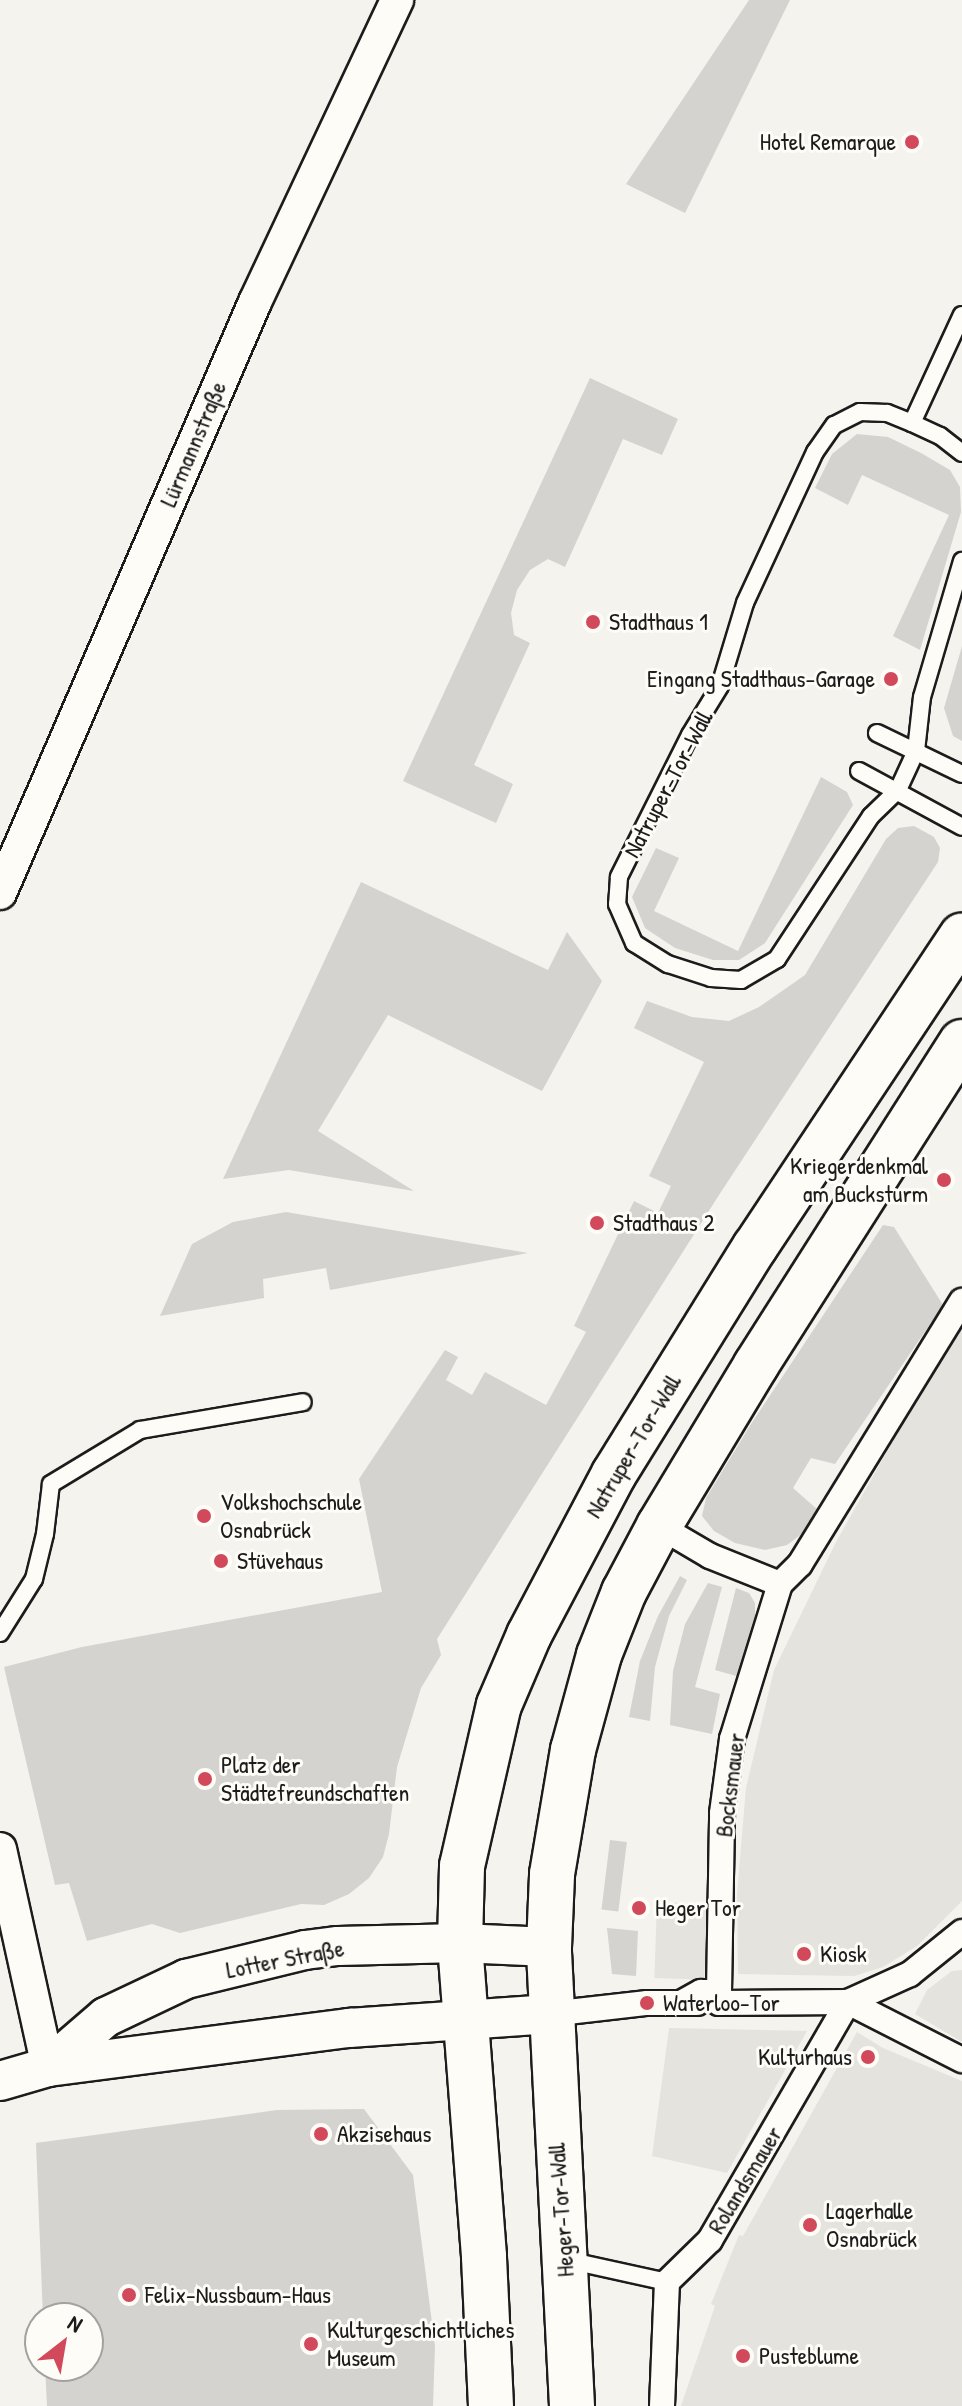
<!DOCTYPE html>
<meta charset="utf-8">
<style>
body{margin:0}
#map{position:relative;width:962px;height:2406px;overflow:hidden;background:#f4f3ee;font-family:"Patrick Hand",sans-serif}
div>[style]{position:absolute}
.built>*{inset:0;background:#e4e3de;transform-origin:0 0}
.green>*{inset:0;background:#d4d3cf;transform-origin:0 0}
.roads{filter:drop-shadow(2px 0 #1c1c1c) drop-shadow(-2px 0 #1c1c1c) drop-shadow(0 2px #1c1c1c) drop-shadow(0 -2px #1c1c1c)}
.service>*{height:16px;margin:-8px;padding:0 8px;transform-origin:8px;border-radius:8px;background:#fdfcf7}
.pedestrian>*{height:24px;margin:-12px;padding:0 12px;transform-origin:12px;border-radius:12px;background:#fdfcf7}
.minor>*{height:32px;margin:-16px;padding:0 16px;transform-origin:16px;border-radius:16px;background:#fdfcf7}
.tertiary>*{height:38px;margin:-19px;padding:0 19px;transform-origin:19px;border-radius:19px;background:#fdfcf7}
.primary>*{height:44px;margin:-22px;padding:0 22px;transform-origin:22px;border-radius:22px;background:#fdfcf7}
.dots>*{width:22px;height:22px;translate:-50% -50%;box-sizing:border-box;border:4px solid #fdfcf7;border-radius:50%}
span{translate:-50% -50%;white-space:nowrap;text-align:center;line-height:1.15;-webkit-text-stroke:6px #fdfcf7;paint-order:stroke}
.poi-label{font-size:24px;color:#1c1c1c}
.right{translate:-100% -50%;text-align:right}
.left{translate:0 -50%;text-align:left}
.street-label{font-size:24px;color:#1c1c1c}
.north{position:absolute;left:24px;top:2302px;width:80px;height:80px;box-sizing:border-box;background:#fdfcf7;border:2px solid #a3a29f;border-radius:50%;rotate:31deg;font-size:22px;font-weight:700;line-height:32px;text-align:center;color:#1c1c1c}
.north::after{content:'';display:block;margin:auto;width:28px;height:36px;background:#d1495b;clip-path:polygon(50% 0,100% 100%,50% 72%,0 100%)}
</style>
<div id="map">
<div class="built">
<div style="clip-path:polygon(962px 1318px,962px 1901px,917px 1946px,883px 1967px,854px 1976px,738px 1974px,737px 1894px,746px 1788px,774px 1670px,836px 1542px)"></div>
<div style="left:657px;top:1902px;width:50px;height:76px;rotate:2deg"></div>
<div style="clip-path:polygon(962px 1970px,962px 2042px,915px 2014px,927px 1990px,952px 1971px)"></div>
<div style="clip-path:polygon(669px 2028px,807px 2031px,727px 2173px,652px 2156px)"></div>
<div style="clip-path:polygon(857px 2032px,883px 2048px,962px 2081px,962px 2406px,681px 2406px,715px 2306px,711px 2304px,739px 2235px,743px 2236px)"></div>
</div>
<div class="green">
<div style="clip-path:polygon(749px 0,790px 0,685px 213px,626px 184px)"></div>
<div style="clip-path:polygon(590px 378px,678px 419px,662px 455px,623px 439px,565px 567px,548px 559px,530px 570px,517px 590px,511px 613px,514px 635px,530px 643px,474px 765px,513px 784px,496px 823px,403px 781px)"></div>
<div style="clip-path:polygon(857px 434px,888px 437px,921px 453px,950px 470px,960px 487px,961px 512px,920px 650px,893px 636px,949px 515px,862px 475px,848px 505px,815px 488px,832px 454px)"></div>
<div style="clip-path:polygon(962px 646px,962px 741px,953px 736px,944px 708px)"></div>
<div style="clip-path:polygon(821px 777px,847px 792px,853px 805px,765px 943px,739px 960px,713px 960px,675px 948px,645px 928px,632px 897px,656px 848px,679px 858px,654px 911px,738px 951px)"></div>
<div style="clip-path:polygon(914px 826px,934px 837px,940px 848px,938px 862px,719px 1195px,437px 1639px,441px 1655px,421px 1688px,397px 1767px,389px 1834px,383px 1857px,369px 1878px,349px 1894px,324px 1905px,301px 1904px,180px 1933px,152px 1924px,87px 1941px,69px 1883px,55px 1885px,4px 1667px,82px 1647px,382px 1592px,359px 1479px,445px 1350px,458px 1357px,446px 1380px,472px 1395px,485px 1372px,546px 1405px,586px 1332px,574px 1326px,634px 1201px,658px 1213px,671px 1186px,649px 1176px,704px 1062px,634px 1028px,647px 1001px,692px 1017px,729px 1021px,759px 1007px,805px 975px,886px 839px,898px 828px)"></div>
<div style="clip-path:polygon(361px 882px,548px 970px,567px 932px,602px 981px,542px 1091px,388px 1015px,318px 1131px,414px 1191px,289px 1170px,223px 1179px)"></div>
<div style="clip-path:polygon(286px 1212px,528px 1253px,330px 1290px,326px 1268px,263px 1279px,264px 1298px,160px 1316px,192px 1244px,233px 1222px)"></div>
<div style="clip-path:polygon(883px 1225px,894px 1227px,943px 1305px,835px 1464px,811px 1458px,793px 1488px,818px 1510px,803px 1533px,787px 1545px,765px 1550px,735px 1543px,714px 1531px,702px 1516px,706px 1498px,751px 1424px)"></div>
<div style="clip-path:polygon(680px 1576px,687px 1580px,669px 1616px,655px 1667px,650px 1721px,629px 1717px,640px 1661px,658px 1616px)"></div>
<div style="clip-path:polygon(708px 1583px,722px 1587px,695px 1687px,720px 1694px,712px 1734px,670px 1725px,673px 1671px,685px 1624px)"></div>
<div style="clip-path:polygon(736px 1588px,749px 1593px,755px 1603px,755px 1623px,740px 1677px,715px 1670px)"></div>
<div style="left:610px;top:1840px;width:17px;height:70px;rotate:7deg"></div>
<div style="clip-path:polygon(607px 1928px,638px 1931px,636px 1976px,612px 1974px)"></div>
<div style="clip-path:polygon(364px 2109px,413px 2175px,435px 2346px,433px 2406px,47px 2406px,45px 2366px,88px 2366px,88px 2318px,43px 2318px,36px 2143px,277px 2110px)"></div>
</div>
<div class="roads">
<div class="service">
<div style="left:912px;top:423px;width:119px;rotate:-65.2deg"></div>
<div style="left:962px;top:453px;width:28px;rotate:-142deg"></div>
<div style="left:940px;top:436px;width:31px;rotate:-155deg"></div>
<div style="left:912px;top:423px;width:27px;rotate:-158deg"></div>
<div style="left:887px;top:413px;width:27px;rotate:-178deg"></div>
<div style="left:860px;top:412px;width:29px;rotate:153deg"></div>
<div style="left:834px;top:425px;width:33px;rotate:125deg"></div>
<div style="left:815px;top:452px;width:166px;rotate:114.9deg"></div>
<div style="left:745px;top:603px;width:87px;rotate:106.8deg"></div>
<div style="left:720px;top:686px;width:57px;rotate:121.5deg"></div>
<div style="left:690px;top:735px;width:159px;rotate:116.6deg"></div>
<div style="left:619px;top:877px;width:27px;rotate:94deg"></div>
<div style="left:617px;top:904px;width:43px;rotate:66.4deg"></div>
<div style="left:634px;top:943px;width:40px;rotate:32deg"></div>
<div style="left:668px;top:964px;width:45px;rotate:18deg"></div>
<div style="left:711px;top:978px;width:30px;rotate:4deg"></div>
<div style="left:741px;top:980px;width:42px;rotate:-30.3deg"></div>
<div style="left:777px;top:959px;width:171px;rotate:-56.7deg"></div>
<div style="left:871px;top:816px;width:37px;rotate:-44deg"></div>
<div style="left:898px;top:790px;width:43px;rotate:-65.2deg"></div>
<div style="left:916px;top:751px;width:54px;rotate:-83.7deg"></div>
<div style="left:922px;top:697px;width:142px;rotate:-73.6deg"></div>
<div style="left:877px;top:733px;width:94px;rotate:25.8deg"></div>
<div style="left:859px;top:771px;width:117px;rotate:28.5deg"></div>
<div style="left:0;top:1633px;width:64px;rotate:-57.8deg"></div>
<div style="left:34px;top:1579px;width:46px;rotate:-76.3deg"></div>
<div style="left:45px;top:1534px;width:50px;rotate:-83.2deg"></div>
<div style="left:51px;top:1484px;width:104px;rotate:-31.2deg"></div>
<div style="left:140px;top:1430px;width:165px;rotate:-9.7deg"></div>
<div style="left:567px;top:2260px;width:102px;rotate:12.4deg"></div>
</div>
<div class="pedestrian">
<div style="left:659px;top:1526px;width:59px;rotate:30.5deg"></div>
<div style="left:710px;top:1556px;width:75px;rotate:21.8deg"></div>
<div style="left:719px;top:1992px;width:179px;rotate:-89deg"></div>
<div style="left:722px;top:1813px;width:75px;rotate:-82.3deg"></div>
<div style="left:732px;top:1739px;width:162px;rotate:-72.8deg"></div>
<div style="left:780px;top:1584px;width:28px;rotate:-45deg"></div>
<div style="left:800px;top:1564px;width:309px;rotate:-58.4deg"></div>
<div style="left:848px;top:2002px;width:128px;rotate:27deg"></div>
<div style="left:681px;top:2003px;width:23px;rotate:-29deg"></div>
<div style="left:701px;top:1992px;width:18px"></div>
<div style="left:719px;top:1992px;width:11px;rotate:90deg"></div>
<div style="left:719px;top:2003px;width:129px;rotate:-0.4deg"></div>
<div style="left:848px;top:2002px;width:68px;rotate:-24.3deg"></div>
<div style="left:910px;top:1974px;width:67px;rotate:-38.9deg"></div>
<div style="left:550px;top:2014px;width:98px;rotate:-6.5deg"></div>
<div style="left:647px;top:2003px;width:50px"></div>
<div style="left:662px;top:2406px;width:124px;rotate:-87.7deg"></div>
<div style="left:667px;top:2282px;width:60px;rotate:-44.3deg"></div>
<div style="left:710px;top:2240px;width:275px;rotate:-59.9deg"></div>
</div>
<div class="minor">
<div style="left:0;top:893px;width:644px;rotate:-66.66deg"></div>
<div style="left:255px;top:302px;width:334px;rotate:-64.8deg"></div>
<div style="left:0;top:1849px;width:223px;rotate:77.6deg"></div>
</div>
<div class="tertiary">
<div style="left:48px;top:2067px;width:77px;rotate:-40.8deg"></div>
<div style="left:106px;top:2017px;width:89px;rotate:-25.4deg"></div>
<div style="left:186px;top:1979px;width:122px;rotate:-13.7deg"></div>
<div style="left:305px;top:1950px;width:33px;rotate:-7deg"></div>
<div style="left:338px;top:1946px;width:122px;rotate:-1.4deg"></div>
<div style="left:460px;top:1943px;width:89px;rotate:2.6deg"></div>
<div style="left:0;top:2081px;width:50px;rotate:-16.3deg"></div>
<div style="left:48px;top:2067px;width:305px;rotate:-7.4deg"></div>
<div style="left:350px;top:2028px;width:200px;rotate:-4deg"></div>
</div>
<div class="primary">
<div style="left:491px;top:2406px;width:150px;rotate:-92.7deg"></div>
<div style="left:484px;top:2256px;width:314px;rotate:-94.4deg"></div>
<div style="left:460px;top:1943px;width:77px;rotate:-88.5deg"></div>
<div style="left:462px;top:1866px;width:165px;rotate:-77.1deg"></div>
<div style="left:499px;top:1705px;width:76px;rotate:-66.8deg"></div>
<div style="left:529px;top:1635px;width:182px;rotate:-62.2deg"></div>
<div style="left:614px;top:1474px;width:267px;rotate:-58.2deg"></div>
<div style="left:755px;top:1247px;width:374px;rotate:-56.4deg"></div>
<div style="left:572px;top:2406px;width:460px;rotate:-92.9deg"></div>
<div style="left:549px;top:1947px;width:73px;rotate:-87.6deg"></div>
<div style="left:552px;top:1874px;width:126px;rotate:-80.4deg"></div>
<div style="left:573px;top:1750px;width:98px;rotate:-74.7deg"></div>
<div style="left:599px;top:1655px;width:68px;rotate:-68.4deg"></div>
<div style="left:624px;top:1592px;width:75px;rotate:-62.1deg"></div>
<div style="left:659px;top:1526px;width:188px;rotate:-58.9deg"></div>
<div style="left:756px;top:1365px;width:383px;rotate:-57.5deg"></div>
</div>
</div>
<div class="dots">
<div style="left:912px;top:142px;background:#d1495b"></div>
<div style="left:593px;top:622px;background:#d1495b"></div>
<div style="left:891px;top:679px;background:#d1495b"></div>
<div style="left:944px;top:1180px;background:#d1495b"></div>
<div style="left:597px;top:1223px;background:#d1495b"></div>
<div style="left:204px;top:1516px;background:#d1495b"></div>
<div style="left:221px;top:1561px;background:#d1495b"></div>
<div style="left:205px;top:1779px;background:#d1495b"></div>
<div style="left:639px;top:1908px;background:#d1495b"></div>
<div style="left:804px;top:1954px;background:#d1495b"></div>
<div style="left:647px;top:2003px;background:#d1495b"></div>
<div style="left:868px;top:2057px;background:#d1495b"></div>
<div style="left:321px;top:2134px;background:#d1495b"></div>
<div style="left:810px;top:2225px;background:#d1495b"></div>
<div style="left:129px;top:2295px;background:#d1495b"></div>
<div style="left:311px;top:2344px;background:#d1495b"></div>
<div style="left:743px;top:2356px;background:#d1495b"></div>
</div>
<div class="poi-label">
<span class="right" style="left:896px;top:142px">Hotel Remarque</span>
<span class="left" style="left:609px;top:622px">Stadthaus 1</span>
<span class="right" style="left:875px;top:679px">Eingang Stadthaus-Garage</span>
<span class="right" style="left:928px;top:1180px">Kriegerdenkmal<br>am Bucksturm</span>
<span class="left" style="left:613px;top:1223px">Stadthaus 2</span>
<span class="left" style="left:220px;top:1516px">Volkshochschule<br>Osnabrück</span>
<span class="left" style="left:237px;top:1561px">Stüvehaus</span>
<span class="left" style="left:221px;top:1779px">Platz der<br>Städtefreundschaften</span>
<span class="left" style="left:655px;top:1908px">Heger Tor</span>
<span class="left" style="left:820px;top:1954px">Kiosk</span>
<span class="left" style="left:663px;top:2003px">Waterloo-Tor</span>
<span class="right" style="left:852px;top:2057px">Kulturhaus</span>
<span class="left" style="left:337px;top:2134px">Akzisehaus</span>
<span class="left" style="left:826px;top:2225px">Lagerhalle<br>Osnabrück</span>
<span class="left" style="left:145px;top:2295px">Felix-Nussbaum-Haus</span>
<span class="left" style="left:327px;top:2344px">Kulturgeschichtliches<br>Museum</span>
<span class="left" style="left:759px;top:2356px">Pusteblume</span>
</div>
<div class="street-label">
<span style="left:193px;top:444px;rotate:-67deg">Lürmannstraße</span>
<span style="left:668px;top:784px;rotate:-62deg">Natruper-Tor-Wall</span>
<span style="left:633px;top:1446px;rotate:-59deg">Natruper-Tor-Wall</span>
<span style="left:730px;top:1785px;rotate:-83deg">Bocksmauer</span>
<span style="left:285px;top:1959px;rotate:-11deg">Lotter Straße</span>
<span style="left:745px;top:2180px;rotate:-59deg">Rolandsmauer</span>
<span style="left:561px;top:2210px;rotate:-94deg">Heger-Tor-Wall</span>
</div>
<div class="north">N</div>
</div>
